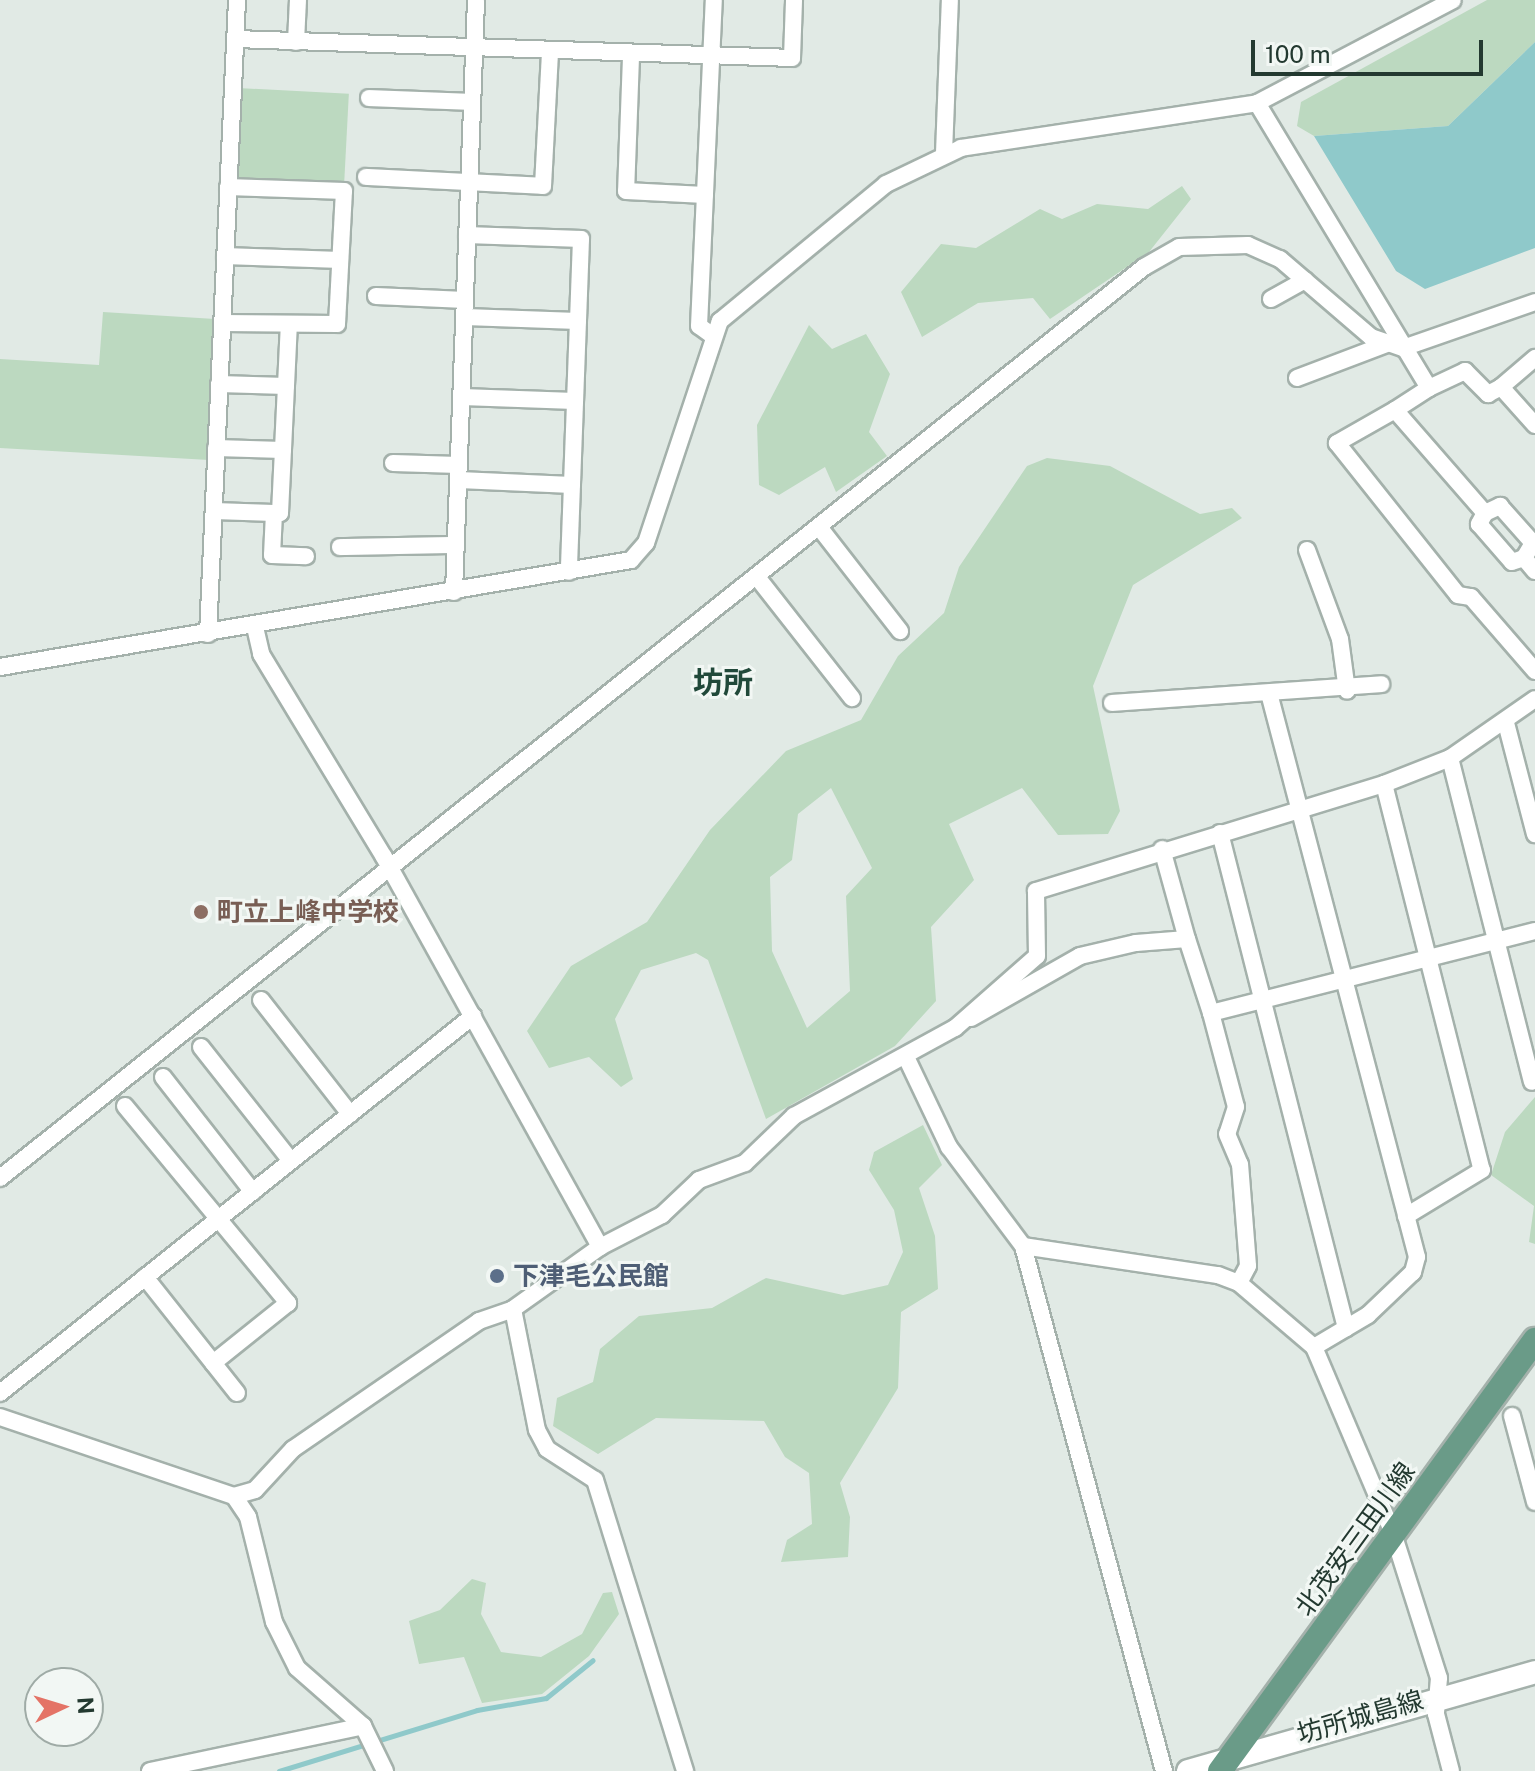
<!DOCTYPE html>
<meta charset="utf-8">
<style>
body{margin:0}
#map{position:relative;width:1535px;height:1771px;overflow:hidden;background:#e1eae5;font-family:"Public Sans","Noto Sans JP",sans-serif}
div>[style]{position:absolute}
.green>*{inset:0;background:#bcd9c0;transform-origin:0 0}
.water>*{inset:0;background:#8fc9ca}
.stream>*{height:5px;margin:-2.5px;padding:0 2.5px;transform-origin:2.5px;border-radius:2.5px;background:#8fc9ca}
.roads{filter:drop-shadow(2px 0 #a4b1ab) drop-shadow(-2px 0 #a4b1ab) drop-shadow(0 2px #a4b1ab) drop-shadow(0 -2px #a4b1ab)}
.minor>*{height:16px;margin:-8px;padding:0 8px;transform-origin:8px;border-radius:8px;background:#fff}
.secondary>*{height:22px;margin:-11px;padding:0 11px;transform-origin:11px;border-radius:11px;background:#fff}
.primary>*{height:24px;margin:-12px;padding:0 12px;transform-origin:12px;border-radius:12px;background:#6a9b88}
.dots>*{width:22px;height:22px;translate:-50% -50%;box-sizing:border-box;border:4px solid #f2f7f4;border-radius:50%}
span{translate:-50% -50%;white-space:nowrap;text-align:center;line-height:1.15;-webkit-text-stroke:6px #f2f7f4;paint-order:stroke}
.education-label{font-size:26px;color:#785e54;font-weight:700}
.left{translate:0 -50%;text-align:left}
.service-label{font-size:26px;color:#4e5e75;font-weight:700}
.street-label{font-size:26px;color:#233930}
.quarter-label{font-size:30px;color:#21493a;font-weight:700}
.north{position:absolute;left:24px;top:1667px;width:80px;height:80px;box-sizing:border-box;background:#f2f7f4;border:2px solid #9faba6;border-radius:50%;rotate:86deg;font-size:22px;font-weight:700;line-height:32px;text-align:center;color:#233930}
.north::after{content:'';display:block;margin:auto;width:28px;height:36px;background:#e47366;clip-path:polygon(50% 0,100% 100%,50% 72%,0 100%)}
.scale{position:absolute;left:1251px;top:40px;width:232px;height:36px;box-sizing:border-box;border:4px solid #233930;border-top:0;padding-left:10px;font-size:24px;line-height:28px;white-space:nowrap;color:#233930;-webkit-text-stroke:6px #f2f7f4;paint-order:stroke}
</style>
<div id="map">
<div class="green">
<div style="clip-path:polygon(1487px 0,1535px 0,1535px 42px,1448px 126px,1314px 136px,1297px 126px,1301px 102px)"></div>
<div style="left:238px;top:88px;width:111px;height:93px;rotate:3deg"></div>
<div style="clip-path:polygon(1182px 186px,1191px 199px,1149px 252px,1050px 319px,1033px 298px,978px 303px,922px 337px,901px 292px,941px 244px,976px 248px,1040px 209px,1062px 219px,1097px 204px,1148px 209px)"></div>
<div style="clip-path:polygon(103px 312px,215px 319px,209px 460px,0 448px,0 359px,99px 365px)"></div>
<div style="clip-path:polygon(809px 325px,832px 349px,866px 334px,890px 374px,869px 432px,887px 456px,836px 492px,825px 467px,779px 495px,759px 485px,757px 425px)"></div>
<div style="clip-path:polygon(evenodd,1047px 458px,1110px 466px,1200px 514px,1232px 508px,1242px 518px,1133px 585px,1093px 686px,1120px 811px,1108px 834px,1058px 835px,1022px 788px,949px 824px,974px 880px,931px 927px,936px 1001px,895px 1046px,766px 1119px,708px 960px,696px 953px,641px 970px,615px 1019px,633px 1079px,621px 1087px,589px 1057px,549px 1068px,527px 1031px,571px 966px,647px 922px,710px 830px,786px 751px,861px 720px,898px 656px,944px 613px,959px 567px,1027px 466px,1047px 458px,831px 788px,872px 868px,846px 896px,850px 991px,807px 1028px,772px 951px,770px 877px,792px 860px,798px 814px,831px 788px)"></div>
<div style="clip-path:polygon(1535px 1097px,1535px 1244px,1529px 1242px,1534px 1206px,1491px 1175px,1505px 1132px)"></div>
<div style="clip-path:polygon(923px 1125px,942px 1165px,919px 1188px,935px 1236px,938px 1289px,901px 1312px,898px 1388px,840px 1483px,850px 1517px,848px 1557px,781px 1562px,787px 1540px,812px 1524px,809px 1473px,785px 1457px,764px 1421px,656px 1418px,598px 1454px,553px 1426px,557px 1398px,593px 1382px,600px 1349px,639px 1316px,712px 1308px,766px 1278px,843px 1295px,888px 1285px,903px 1252px,894px 1210px,869px 1170px,874px 1152px)"></div>
<div style="clip-path:polygon(472px 1579px,486px 1583px,481px 1614px,501px 1652px,541px 1657px,582px 1634px,603px 1593px,612px 1592px,619px 1614px,589px 1656px,542px 1694px,482px 1703px,464px 1657px,419px 1664px,409px 1621px,440px 1610px)"></div>
</div>
<div class="water">
<div style="clip-path:polygon(1535px 42px,1535px 248px,1425px 289px,1396px 271px,1314px 136px,1448px 126px)"></div>
</div>
<div class="stream">
<div style="left:279px;top:1771px;width:207px;rotate:-17.1deg"></div>
<div style="left:477px;top:1710px;width:70px;rotate:-9.9deg"></div>
<div style="left:546px;top:1698px;width:60px;rotate:-39deg"></div>
</div>
<div class="roads">
<div class="minor">
<div style="left:235px;top:39px;width:557px;rotate:1.95deg"></div>
<div style="left:792px;top:58px;width:58px;rotate:-88deg"></div>
<div style="left:296px;top:42px;width:42px;rotate:-87.3deg"></div>
<div style="left:631px;top:57px;width:134px;rotate:92.1deg"></div>
<div style="left:626px;top:191px;width:79px;rotate:2.9deg"></div>
<div style="left:369px;top:98px;width:103px;rotate:2.2deg"></div>
<div style="left:1257px;top:103px;width:333px;rotate:58.9deg"></div>
<div style="left:1429px;top:388px;width:40px;rotate:147.1deg"></div>
<div style="left:1395px;top:410px;width:137px;rotate:48.9deg"></div>
<div style="left:1485px;top:513px;width:13px;rotate:119deg"></div>
<div style="left:1479px;top:524px;width:50px;rotate:49deg"></div>
<div style="left:1512px;top:562px;width:13px;rotate:-18deg"></div>
<div style="left:1524px;top:558px;width:17px;rotate:50deg"></div>
<div style="left:944px;top:153px;width:153px;rotate:-87.8deg"></div>
<div style="left:366px;top:177px;width:177px;rotate:2.9deg"></div>
<div style="left:543px;top:186px;width:133px;rotate:-87deg"></div>
<div style="left:467px;top:235px;width:114px;rotate:2deg"></div>
<div style="left:581px;top:239px;width:333px;rotate:92.1deg"></div>
<div style="left:225px;top:256px;width:115px;rotate:2deg"></div>
<div style="left:376px;top:296px;width:89px;rotate:2.6deg"></div>
<div style="left:1271px;top:299px;width:39px;rotate:-29deg"></div>
<div style="left:465px;top:317px;width:113px;rotate:2deg"></div>
<div style="left:222px;top:323px;width:115px;rotate:0.5deg"></div>
<div style="left:337px;top:324px;width:133px;rotate:-87deg"></div>
<div style="left:344px;top:191px;width:116px;rotate:-178deg"></div>
<div style="left:713px;top:336px;width:17px;rotate:-144deg"></div>
<div style="left:699px;top:326px;width:326px;rotate:-87.4deg"></div>
<div style="left:1297px;top:378px;width:98px;rotate:-20.8deg"></div>
<div style="left:219px;top:384px;width:67px;rotate:1.7deg"></div>
<div style="left:1501px;top:387px;width:45px;rotate:-40.5deg"></div>
<div style="left:1429px;top:388px;width:40px;rotate:-25deg"></div>
<div style="left:1465px;top:371px;width:33px;rotate:45deg"></div>
<div style="left:1488px;top:394px;width:15px;rotate:-28deg"></div>
<div style="left:1501px;top:387px;width:51px;rotate:48.2deg"></div>
<div style="left:462px;top:397px;width:113px;rotate:2deg"></div>
<div style="left:1395px;top:410px;width:67px;rotate:150.4deg"></div>
<div style="left:1337px;top:443px;width:194px;rotate:51.5deg"></div>
<div style="left:1458px;top:595px;width:13px;rotate:9deg"></div>
<div style="left:1471px;top:597px;width:98px;rotate:49.1deg"></div>
<div style="left:216px;top:448px;width:67px;rotate:1.7deg"></div>
<div style="left:393px;top:463px;width:66px;rotate:1.7deg"></div>
<div style="left:459px;top:480px;width:113px;rotate:2.5deg"></div>
<div style="left:214px;top:511px;width:60px;rotate:1.9deg"></div>
<div style="left:274px;top:513px;width:42px;rotate:92.7deg"></div>
<div style="left:272px;top:555px;width:34px;rotate:2deg"></div>
<div style="left:274px;top:513px;width:6px"></div>
<div style="left:280px;top:513px;width:188px;rotate:-87.3deg"></div>
<div style="left:1485px;top:513px;width:17px;rotate:-25deg"></div>
<div style="left:1500px;top:506px;width:50px;rotate:48.3deg"></div>
<div style="left:1533px;top:543px;width:17px;rotate:121deg"></div>
<div style="left:819px;top:527px;width:132px;rotate:52.1deg"></div>
<div style="left:340px;top:547px;width:116px;rotate:-1deg"></div>
<div style="left:1307px;top:550px;width:95px;rotate:69.7deg"></div>
<div style="left:1340px;top:639px;width:52px;rotate:82.3deg"></div>
<div style="left:757px;top:577px;width:154px;rotate:51.9deg"></div>
<div style="left:454px;top:592px;width:592px;rotate:-87.87deg"></div>
<div style="left:255px;top:627px;width:28px;rotate:77deg"></div>
<div style="left:261px;top:654px;width:237px;rotate:58.8deg"></div>
<div style="left:384px;top:857px;width:446px;rotate:61deg"></div>
<div style="left:208px;top:634px;width:635px;rotate:-87.38deg"></div>
<div style="left:0;top:667px;width:640px;rotate:-9.62deg"></div>
<div style="left:631px;top:560px;width:23px;rotate:-49deg"></div>
<div style="left:646px;top:543px;width:234px;rotate:-71.6deg"></div>
<div style="left:720px;top:321px;width:215px;rotate:-39.5deg"></div>
<div style="left:886px;top:184px;width:83px;rotate:-25.6deg"></div>
<div style="left:961px;top:148px;width:299px;rotate:-8.6deg"></div>
<div style="left:1257px;top:103px;width:221px;rotate:-27.7deg"></div>
<div style="left:1270px;top:697px;width:579px;rotate:75.29deg"></div>
<div style="left:1417px;top:1257px;width:16px;rotate:105deg"></div>
<div style="left:1413px;top:1272px;width:62px;rotate:136.3deg"></div>
<div style="left:1368px;top:1315px;width:63px;rotate:149.3deg"></div>
<div style="left:1112px;top:703px;width:270px;rotate:-4deg"></div>
<div style="left:1506px;top:723px;width:115px;rotate:75.4deg"></div>
<div style="left:1450px;top:758px;width:334px;rotate:75.8deg"></div>
<div style="left:1384px;top:784px;width:398px;rotate:75.8deg"></div>
<div style="left:1482px;top:1170px;width:89px;rotate:148.8deg"></div>
<div style="left:1220px;top:833px;width:511px;rotate:75.72deg"></div>
<div style="left:1162px;top:849px;width:93px;rotate:74.5deg"></div>
<div style="left:261px;top:1000px;width:145px;rotate:52deg"></div>
<div style="left:1211px;top:1013px;width:97px;rotate:75.1deg"></div>
<div style="left:1236px;top:1107px;width:28px;rotate:108deg"></div>
<div style="left:1227px;top:1134px;width:33px;rotate:67deg"></div>
<div style="left:1240px;top:1164px;width:102px;rotate:85.5deg"></div>
<div style="left:1248px;top:1266px;width:19px;rotate:118deg"></div>
<div style="left:971px;top:1018px;width:125px;rotate:-29.6deg"></div>
<div style="left:1080px;top:956px;width:57px;rotate:-13.1deg"></div>
<div style="left:1136px;top:943px;width:51px;rotate:-4.5deg"></div>
<div style="left:1187px;top:939px;width:78px;rotate:72deg"></div>
<div style="left:1211px;top:1013px;width:334px;rotate:-14.2deg"></div>
<div style="left:201px;top:1047px;width:145px;rotate:51.7deg"></div>
<div style="left:906px;top:1057px;width:100px;rotate:64.5deg"></div>
<div style="left:949px;top:1147px;width:124px;rotate:53.2deg"></div>
<div style="left:1023px;top:1246px;width:544px;rotate:74.97deg"></div>
<div style="left:163px;top:1077px;width:146px;rotate:52deg"></div>
<div style="left:125px;top:1106px;width:256px;rotate:50.4deg"></div>
<div style="left:288px;top:1303px;width:96px;rotate:141.3deg"></div>
<div style="left:0;top:1178px;width:1462px;rotate:-38.53deg"></div>
<div style="left:1144px;top:267px;width:40px;rotate:-29.7deg"></div>
<div style="left:1179px;top:247px;width:69px;rotate:-1.7deg"></div>
<div style="left:1248px;top:245px;width:35px;rotate:24deg"></div>
<div style="left:1280px;top:259px;width:120px;rotate:40.6deg"></div>
<div style="left:1371px;top:337px;width:34px;rotate:19deg"></div>
<div style="left:1403px;top:348px;width:140px;rotate:-19.2deg"></div>
<div style="left:1023px;top:1246px;width:197px;rotate:8.5deg"></div>
<div style="left:1218px;top:1275px;width:22px;rotate:21deg"></div>
<div style="left:1239px;top:1283px;width:99px;rotate:40.5deg"></div>
<div style="left:1314px;top:1347px;width:202px;rotate:67deg"></div>
<div style="left:1393px;top:1533px;width:152px;rotate:72.4deg"></div>
<div style="left:1439px;top:1678px;width:36px;rotate:95deg"></div>
<div style="left:1436px;top:1714px;width:59px;rotate:75.3deg"></div>
<div style="left:145px;top:1277px;width:148px;rotate:51.6deg"></div>
<div style="left:513px;top:1309px;width:123px;rotate:78.8deg"></div>
<div style="left:537px;top:1430px;width:21px;rotate:62deg"></div>
<div style="left:547px;top:1449px;width:57px;rotate:32.9deg"></div>
<div style="left:595px;top:1480px;width:305px;rotate:72.8deg"></div>
<div style="left:0;top:1393px;width:605px;rotate:-38.56deg"></div>
<div style="left:1512px;top:1416px;width:89px;rotate:75deg"></div>
<div style="left:0;top:1417px;width:247px;rotate:18.7deg"></div>
<div style="left:234px;top:1496px;width:25px;rotate:56deg"></div>
<div style="left:248px;top:1517px;width:108px;rotate:76.1deg"></div>
<div style="left:274px;top:1622px;width:51px;rotate:63.4deg"></div>
<div style="left:297px;top:1668px;width:88px;rotate:41.3deg"></div>
<div style="left:363px;top:1726px;width:50px;rotate:63.9deg"></div>
<div style="left:234px;top:1496px;width:22px;rotate:-16deg"></div>
<div style="left:255px;top:1490px;width:56px;rotate:-47.2deg"></div>
<div style="left:293px;top:1449px;width:226px;rotate:-34.5deg"></div>
<div style="left:479px;top:1321px;width:36px;rotate:-19deg"></div>
<div style="left:513px;top:1309px;width:107px;rotate:-35.5deg"></div>
<div style="left:600px;top:1247px;width:70px;rotate:-27.3deg"></div>
<div style="left:662px;top:1215px;width:51px;rotate:-43.4deg"></div>
<div style="left:699px;top:1180px;width:49px;rotate:-20.3deg"></div>
<div style="left:745px;top:1163px;width:68px;rotate:-43.8deg"></div>
<div style="left:794px;top:1116px;width:183px;rotate:-28.7deg"></div>
<div style="left:955px;top:1028px;width:109px;rotate:-41.3deg"></div>
<div style="left:1037px;top:956px;width:65px;rotate:-90.9deg"></div>
<div style="left:1036px;top:891px;width:364px;rotate:-17.1deg"></div>
<div style="left:1384px;top:784px;width:71px;rotate:-21.5deg"></div>
<div style="left:1450px;top:758px;width:103px;rotate:-34.8deg"></div>
<div style="left:150px;top:1771px;width:218px;rotate:-11.9deg"></div>
</div>
<div class="secondary">
<div style="left:1188px;top:1771px;width:361px;rotate:-15.9deg"></div>
</div>
<div class="primary">
<div style="left:1220px;top:1771px;width:534px;rotate:-53.84deg"></div>
</div>
</div>
<div class="dots">
<div style="left:201px;top:912px;background:#8d6e63"></div>
<div style="left:497px;top:1276px;background:#5c6f8a"></div>
</div>
<div class="education-label">
<span class="left" style="left:217px;top:912px">町立上峰中学校</span>
</div>
<div class="service-label">
<span class="left" style="left:513px;top:1276px">下津毛公民館</span>
</div>
<div class="street-label">
<span style="left:1355px;top:1539px;rotate:-54deg">北茂安三田川線</span>
<span style="left:1360px;top:1717px;rotate:-16deg">坊所城島線</span>
</div>
<div class="quarter-label">
<span style="left:723px;top:682px">坊所</span>
</div>
<div class="north">N</div>
<div class="scale">100 m</div>
</div>
